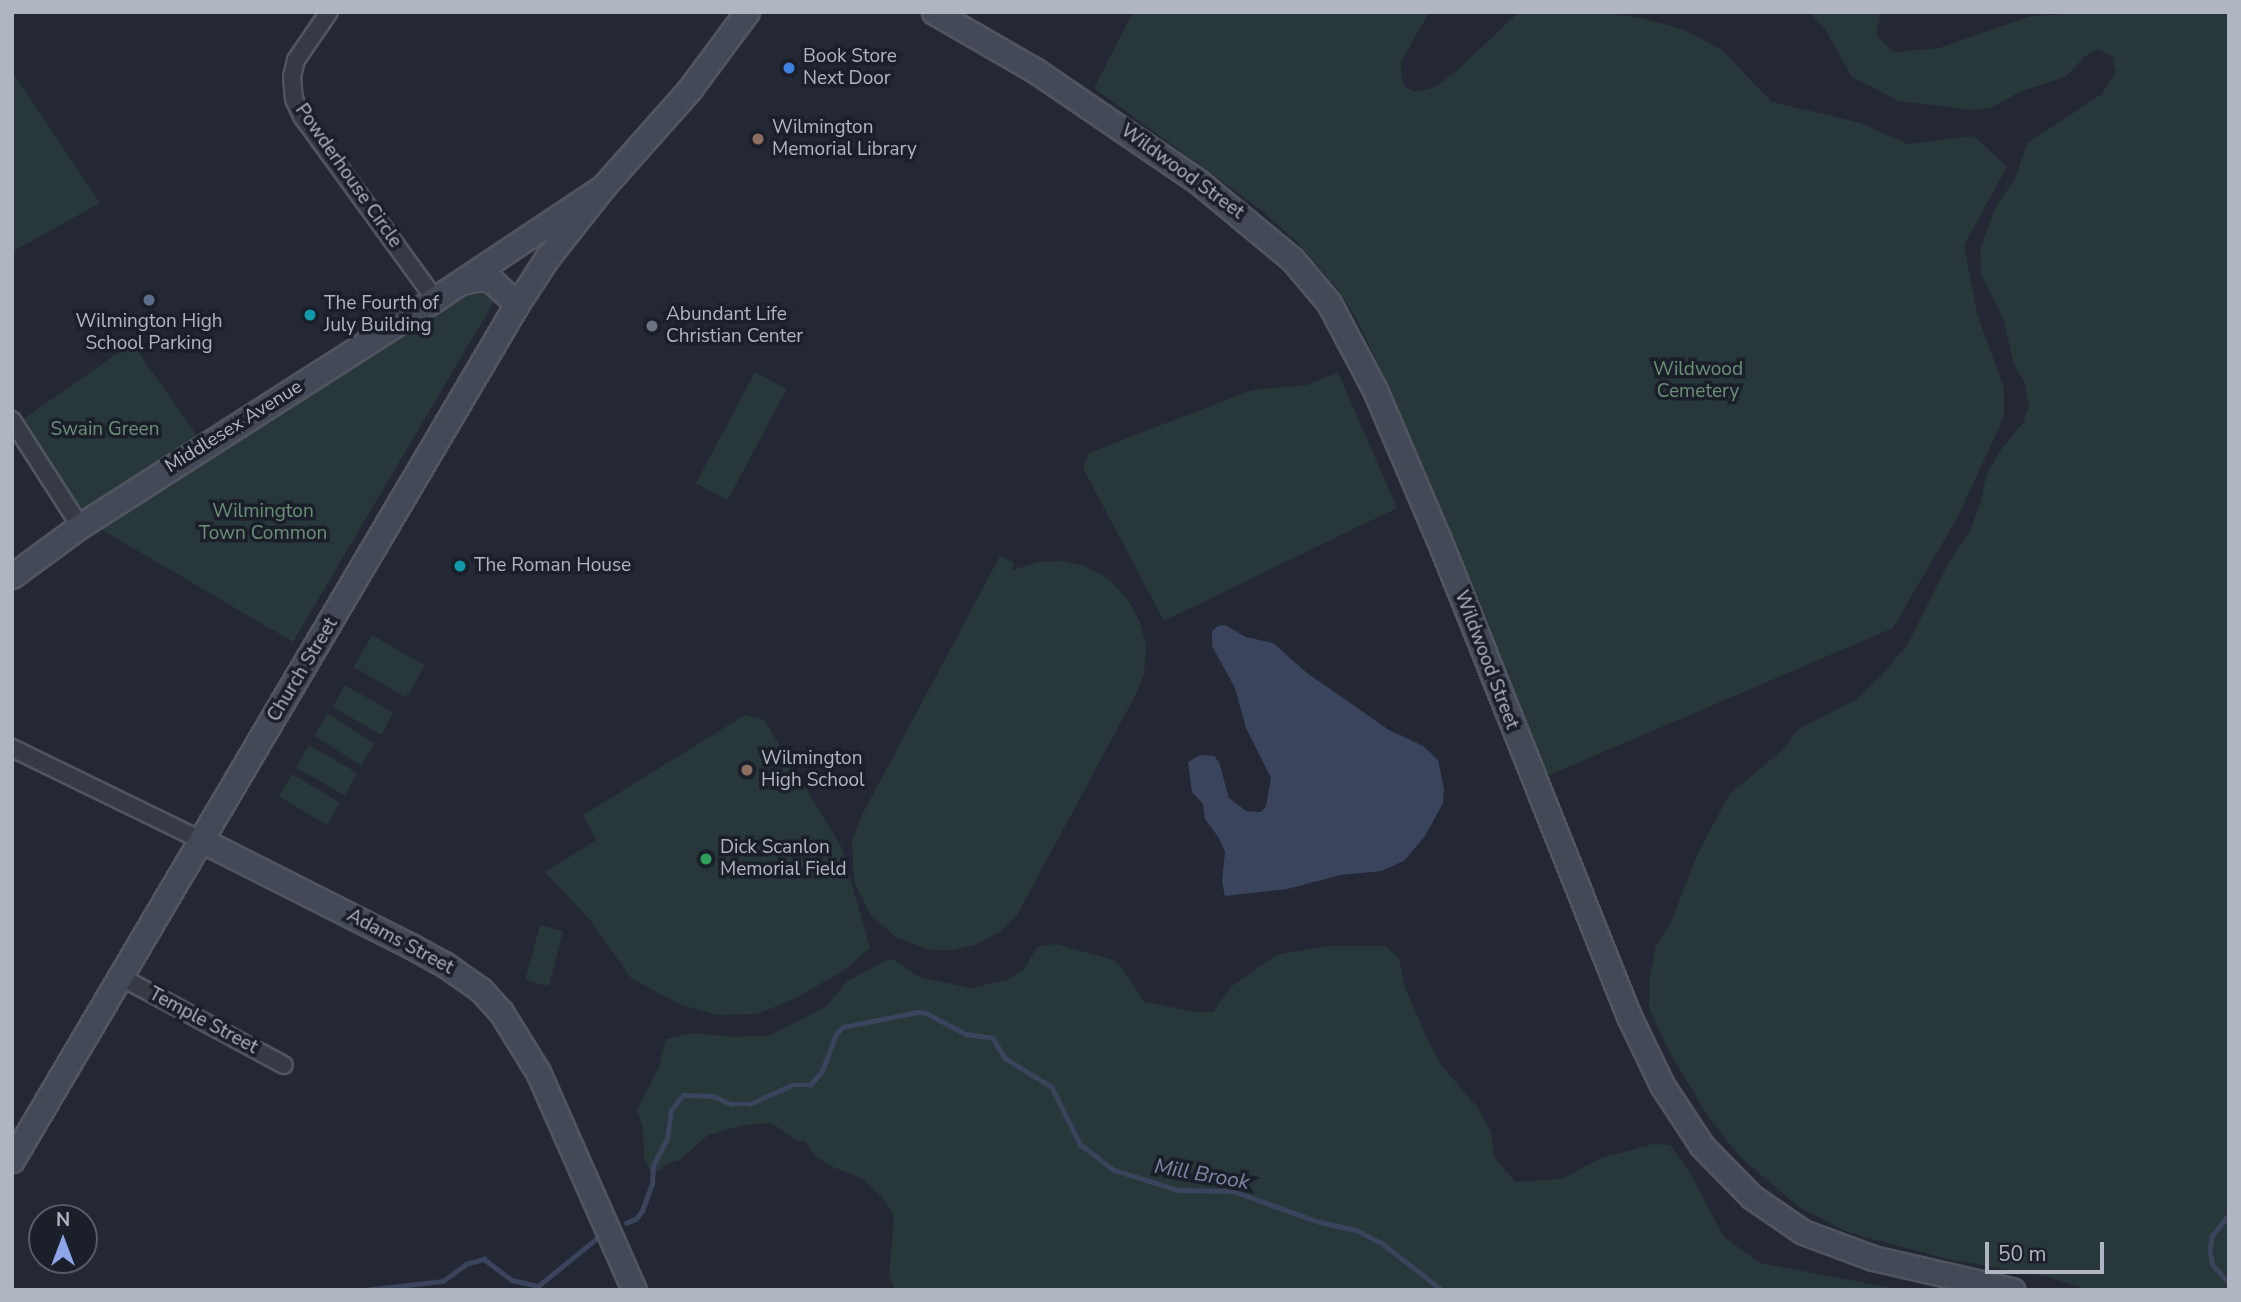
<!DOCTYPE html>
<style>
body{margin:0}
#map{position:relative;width:2241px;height:1302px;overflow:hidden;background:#232834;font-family:"Nunito Sans",sans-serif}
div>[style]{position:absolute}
.green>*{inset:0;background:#283739;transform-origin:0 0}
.water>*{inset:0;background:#3a445c}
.stream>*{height:4.5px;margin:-2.25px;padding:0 2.25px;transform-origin:2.25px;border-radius:2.25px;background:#3a445c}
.roads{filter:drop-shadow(2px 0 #505560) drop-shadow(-2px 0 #505560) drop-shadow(0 2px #505560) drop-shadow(0 -2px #505560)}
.street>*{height:16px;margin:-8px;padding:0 8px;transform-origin:8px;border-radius:8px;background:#363a45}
.secondary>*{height:23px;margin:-11.5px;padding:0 11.5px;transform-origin:11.5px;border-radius:11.5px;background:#444958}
.dots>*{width:19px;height:19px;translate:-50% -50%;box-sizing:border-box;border:4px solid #1b1f2a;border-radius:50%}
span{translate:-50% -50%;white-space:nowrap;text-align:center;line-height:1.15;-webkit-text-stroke:7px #1b1f2a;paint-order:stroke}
.poi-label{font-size:19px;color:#b0b5c2}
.left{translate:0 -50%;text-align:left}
.street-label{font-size:19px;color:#b0b5c2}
.park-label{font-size:19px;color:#6b8f77}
.water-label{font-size:21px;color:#7c89a7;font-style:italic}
.frame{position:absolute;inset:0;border:14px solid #b0b5c2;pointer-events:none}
.north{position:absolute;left:28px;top:1204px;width:70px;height:70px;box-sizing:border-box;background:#1b1f2a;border:2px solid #575b67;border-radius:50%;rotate:0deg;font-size:19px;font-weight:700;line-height:28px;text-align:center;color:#b0b5c2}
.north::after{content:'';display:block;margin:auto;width:24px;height:32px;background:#8da6ea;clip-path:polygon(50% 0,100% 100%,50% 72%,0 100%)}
.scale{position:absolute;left:1985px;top:1242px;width:119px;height:32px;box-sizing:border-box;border:4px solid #b0b5c2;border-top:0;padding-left:9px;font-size:21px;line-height:24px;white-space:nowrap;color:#b0b5c2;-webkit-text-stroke:5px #1b1f2a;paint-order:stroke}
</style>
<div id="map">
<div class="green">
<div style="clip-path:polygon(1133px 12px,1429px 12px,1401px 62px,1401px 76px,1405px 87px,1415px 92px,1435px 87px,1455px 72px,1519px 12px,1599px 12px,1641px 18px,1682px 29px,1722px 50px,1772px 102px,1858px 122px,1908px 144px,1974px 136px,2007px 167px,1964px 245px,1977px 314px,2004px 388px,2004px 417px,1957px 518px,1893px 628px,1545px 777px,1389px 386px,1356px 318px,1339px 291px,1298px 243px,1260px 209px,1094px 88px)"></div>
<div style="clip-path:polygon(1809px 12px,1881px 12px,1876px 35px,1893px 52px,1939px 48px,2031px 16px,2103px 12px,2229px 12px,2229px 1290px,2089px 1290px,2048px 1277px,1947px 1259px,1847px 1232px,1799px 1207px,1740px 1157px,1706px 1113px,1671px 1055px,1649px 1008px,1650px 976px,1656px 946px,1671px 922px,1698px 853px,1729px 795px,1782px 750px,1799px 729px,1855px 700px,1882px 675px,1909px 642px,1949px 562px,1969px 533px,1981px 501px,1986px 476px,2002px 448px,2023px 423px,2029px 406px,2025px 383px,2014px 365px,2003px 318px,1981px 274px,1980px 249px,1996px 206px,2015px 179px,2027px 143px,2102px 94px,2116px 72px,2113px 57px,2098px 49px,2084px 57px,2067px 76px,2020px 92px,1991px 108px,1973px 110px,1899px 101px,1852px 77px,1825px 29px)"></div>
<div style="clip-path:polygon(12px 71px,100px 203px,12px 252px)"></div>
<div style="clip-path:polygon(477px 290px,495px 300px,293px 642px,97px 527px,451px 301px)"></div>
<div style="left:132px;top:343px;width:116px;height:136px;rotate:55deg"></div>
<div style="left:755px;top:372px;width:36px;height:126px;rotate:28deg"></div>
<div style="clip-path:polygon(1338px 372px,1397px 508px,1164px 621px,1083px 468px,1089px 453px,1252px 390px,1307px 385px)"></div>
<div style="clip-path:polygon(1000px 556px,1014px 563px,1011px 571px,1037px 562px,1062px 561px,1085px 566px,1110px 580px,1129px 601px,1140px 622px,1146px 646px,1144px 674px,1135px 696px,1017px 915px,1000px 932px,975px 945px,951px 950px,931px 950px,897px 938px,870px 914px,854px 881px,852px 841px,862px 815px)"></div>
<div style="left:372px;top:635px;width:61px;height:37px;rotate:30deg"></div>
<div style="left:345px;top:685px;width:56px;height:25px;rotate:30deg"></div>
<div style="left:328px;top:714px;width:55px;height:26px;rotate:32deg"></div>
<div style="clip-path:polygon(745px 715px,764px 720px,841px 846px,870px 948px,843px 971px,794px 999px,757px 1014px,717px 1015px,681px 1005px,631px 978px,590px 920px,545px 872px,596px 840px,583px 815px)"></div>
<div style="left:309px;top:745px;width:56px;height:26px;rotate:30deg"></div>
<div style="left:292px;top:774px;width:56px;height:26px;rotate:31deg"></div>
<div style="left:540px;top:925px;width:24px;height:57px;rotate:15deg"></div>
<div style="clip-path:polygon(1056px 944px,1113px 960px,1120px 965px,1144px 1002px,1196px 1012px,1213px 1012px,1231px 987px,1276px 955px,1328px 946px,1385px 946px,1399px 958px,1404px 985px,1429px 1042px,1442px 1066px,1478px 1108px,1491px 1132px,1494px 1156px,1515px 1182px,1561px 1179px,1601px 1158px,1653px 1144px,1670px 1145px,1690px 1173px,1724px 1237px,1760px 1263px,1903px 1290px,895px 1290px,889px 1275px,894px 1216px,883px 1198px,861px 1178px,831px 1166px,814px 1155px,805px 1141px,796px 1140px,771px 1123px,744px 1125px,708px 1135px,680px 1160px,671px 1162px,652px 1175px,644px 1158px,643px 1128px,637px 1110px,659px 1067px,666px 1039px,692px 1033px,735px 1037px,771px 1035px,827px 1006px,846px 982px,885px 961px,893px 959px,919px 977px,972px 988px,1007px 980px,1023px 970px,1038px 946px)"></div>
</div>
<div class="water">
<div style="clip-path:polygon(1225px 625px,1246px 637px,1273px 643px,1307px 673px,1389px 730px,1423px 746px,1438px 760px,1444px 789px,1443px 803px,1425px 836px,1404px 861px,1381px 871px,1341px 875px,1287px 889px,1225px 896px,1222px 881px,1225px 852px,1219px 838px,1205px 819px,1203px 804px,1192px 792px,1188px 762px,1200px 755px,1214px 756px,1219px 762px,1229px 798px,1246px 811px,1261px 812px,1266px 806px,1271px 778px,1246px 728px,1235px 688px,1212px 646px,1212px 631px,1218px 626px)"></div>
</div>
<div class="stream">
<div style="left:2229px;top:1215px;width:28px;rotate:128deg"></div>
<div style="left:2212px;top:1237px;width:14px;rotate:98deg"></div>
<div style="left:2210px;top:1251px;width:14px;rotate:78deg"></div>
<div style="left:2213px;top:1265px;width:24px;rotate:48deg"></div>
<div style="left:626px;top:1223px;width:11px;rotate:-22deg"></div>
<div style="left:636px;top:1219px;width:10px;rotate:-53deg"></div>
<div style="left:642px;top:1211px;width:29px;rotate:-70deg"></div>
<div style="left:652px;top:1184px;width:18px;rotate:-87deg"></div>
<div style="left:653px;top:1166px;width:30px;rotate:-63deg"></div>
<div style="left:667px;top:1139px;width:29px;rotate:-82deg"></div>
<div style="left:671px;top:1110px;width:19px;rotate:-51deg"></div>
<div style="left:683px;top:1095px;width:30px;rotate:2deg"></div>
<div style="left:713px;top:1096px;width:20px;rotate:24deg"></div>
<div style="left:731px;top:1104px;width:19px"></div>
<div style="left:750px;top:1104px;width:46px;rotate:-24.3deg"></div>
<div style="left:792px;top:1085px;width:18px"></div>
<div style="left:810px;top:1085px;width:18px;rotate:-49deg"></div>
<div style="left:822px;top:1071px;width:40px;rotate:-69deg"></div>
<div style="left:836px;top:1034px;width:10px;rotate:-45deg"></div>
<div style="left:843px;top:1027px;width:76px;rotate:-11.3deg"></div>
<div style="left:918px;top:1012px;width:8px;rotate:7deg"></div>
<div style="left:926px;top:1013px;width:45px;rotate:27.7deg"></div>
<div style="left:966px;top:1034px;width:27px;rotate:8deg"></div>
<div style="left:993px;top:1038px;width:23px;rotate:59deg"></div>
<div style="left:1005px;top:1058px;width:55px;rotate:31.7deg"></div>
<div style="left:1052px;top:1087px;width:64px;rotate:63.8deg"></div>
<div style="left:1080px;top:1144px;width:43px;rotate:37.4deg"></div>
<div style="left:1114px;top:1170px;width:67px;rotate:17.4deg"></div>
<div style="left:1178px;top:1190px;width:55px;rotate:1deg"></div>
<div style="left:1233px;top:1191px;width:91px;rotate:19.8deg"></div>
<div style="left:1319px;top:1222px;width:38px;rotate:12deg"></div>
<div style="left:1356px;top:1230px;width:29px;rotate:27deg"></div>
<div style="left:1382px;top:1243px;width:76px;rotate:38.1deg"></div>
<div style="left:364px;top:1290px;width:80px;rotate:-6.5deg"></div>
<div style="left:443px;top:1281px;width:29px;rotate:-36deg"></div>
<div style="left:466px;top:1264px;width:19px;rotate:-16deg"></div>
<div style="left:484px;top:1259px;width:35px;rotate:37deg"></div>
<div style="left:512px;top:1280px;width:27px;rotate:13deg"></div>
<div style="left:538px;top:1286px;width:75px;rotate:-39deg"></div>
</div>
<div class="roads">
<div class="street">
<div style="left:329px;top:12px;width:58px;rotate:124.5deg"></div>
<div style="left:296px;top:60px;width:17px;rotate:103deg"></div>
<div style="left:292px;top:77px;width:22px;rotate:85deg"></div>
<div style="left:294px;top:99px;width:19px;rotate:65deg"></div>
<div style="left:302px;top:116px;width:226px;rotate:54deg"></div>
<div style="left:12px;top:420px;width:126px;rotate:57.3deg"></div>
<div style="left:12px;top:748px;width:210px;rotate:26deg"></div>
<div style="left:121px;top:977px;width:185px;rotate:28.4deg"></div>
</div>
<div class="secondary">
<div style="left:934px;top:12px;width:118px;rotate:30deg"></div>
<div style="left:1036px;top:71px;width:199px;rotate:34.3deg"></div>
<div style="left:1200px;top:183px;width:119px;rotate:39.6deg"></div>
<div style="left:1292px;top:259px;width:57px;rotate:49.9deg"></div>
<div style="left:1329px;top:303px;width:98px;rotate:62.1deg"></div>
<div style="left:1375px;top:390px;width:171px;rotate:66.9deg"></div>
<div style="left:1442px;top:547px;width:503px;rotate:68.28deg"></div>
<div style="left:1628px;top:1014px;width:79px;rotate:64.4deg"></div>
<div style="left:1662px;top:1085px;width:73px;rotate:56.7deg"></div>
<div style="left:1702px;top:1146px;width:71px;rotate:45.6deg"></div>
<div style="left:1752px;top:1197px;width:62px;rotate:34.5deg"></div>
<div style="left:1803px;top:1232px;width:75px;rotate:20.4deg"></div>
<div style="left:1873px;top:1258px;width:143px;rotate:13deg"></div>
<div style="left:462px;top:282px;width:18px;rotate:-13deg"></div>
<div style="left:480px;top:278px;width:12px;rotate:14deg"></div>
<div style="left:492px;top:281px;width:34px;rotate:43deg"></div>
<div style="left:12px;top:576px;width:84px;rotate:-36.3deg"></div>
<div style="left:80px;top:526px;width:421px;rotate:-32.6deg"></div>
<div style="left:435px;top:299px;width:202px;rotate:-33.7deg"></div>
<div style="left:603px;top:187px;width:130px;rotate:-48.4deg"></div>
<div style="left:689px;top:90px;width:97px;rotate:-53.4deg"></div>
<div style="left:201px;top:840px;width:235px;rotate:26.8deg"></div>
<div style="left:411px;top:946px;width:38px;rotate:29deg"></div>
<div style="left:444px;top:964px;width:45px;rotate:35.1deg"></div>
<div style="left:481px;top:990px;width:30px;rotate:48deg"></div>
<div style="left:501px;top:1012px;width:70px;rotate:58.3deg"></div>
<div style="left:538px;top:1072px;width:238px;rotate:66.2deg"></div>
<div style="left:12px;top:1160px;width:994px;rotate:-59.46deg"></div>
<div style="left:517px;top:304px;width:55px;rotate:-56.9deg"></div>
<div style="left:547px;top:258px;width:90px;rotate:-51.7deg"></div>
</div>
</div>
<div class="dots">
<div style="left:789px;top:68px;background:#3f7fe0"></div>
<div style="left:758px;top:139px;background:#8d6e63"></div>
<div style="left:149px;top:300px;background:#5c6f8a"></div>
<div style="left:310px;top:315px;background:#0f9aa8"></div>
<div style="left:652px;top:326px;background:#6b7280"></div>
<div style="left:460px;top:566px;background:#0f9aa8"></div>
<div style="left:747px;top:770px;background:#8d6e63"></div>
<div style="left:706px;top:859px;background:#2e9e5b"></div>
</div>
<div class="poi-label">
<span class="left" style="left:803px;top:68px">Book Store<br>Next Door</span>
<span class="left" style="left:772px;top:139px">Wilmington<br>Memorial Library</span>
<span class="left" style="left:324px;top:315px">The Fourth of<br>July Building</span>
<span class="left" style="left:666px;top:326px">Abundant Life<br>Christian Center</span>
<span style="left:149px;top:333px">Wilmington High<br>School Parking</span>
<span class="left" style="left:474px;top:566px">The Roman House</span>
<span class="left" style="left:761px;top:770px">Wilmington<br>High School</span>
<span class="left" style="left:720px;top:859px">Dick Scanlon<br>Memorial Field</span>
</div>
<div class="street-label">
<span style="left:1182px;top:172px;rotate:36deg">Wildwood Street</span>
<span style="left:348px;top:176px;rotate:55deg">Powderhouse Circle</span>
<span style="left:234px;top:427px;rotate:-32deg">Middlesex Avenue</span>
<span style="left:1486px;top:660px;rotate:69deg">Wildwood Street</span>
<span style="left:303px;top:670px;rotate:-59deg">Church Street</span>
<span style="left:400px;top:942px;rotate:28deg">Adams Street</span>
<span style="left:203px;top:1021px;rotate:28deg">Temple Street</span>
</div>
<div class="park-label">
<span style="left:1698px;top:381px">Wildwood<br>Cemetery</span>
<span style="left:105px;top:430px">Swain Green</span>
<span style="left:263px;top:523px">Wilmington<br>Town Common</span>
</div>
<div class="water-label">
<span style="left:1202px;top:1174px;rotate:10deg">Mill Brook</span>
</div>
<div class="frame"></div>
<div class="north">N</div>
<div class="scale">50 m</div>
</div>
